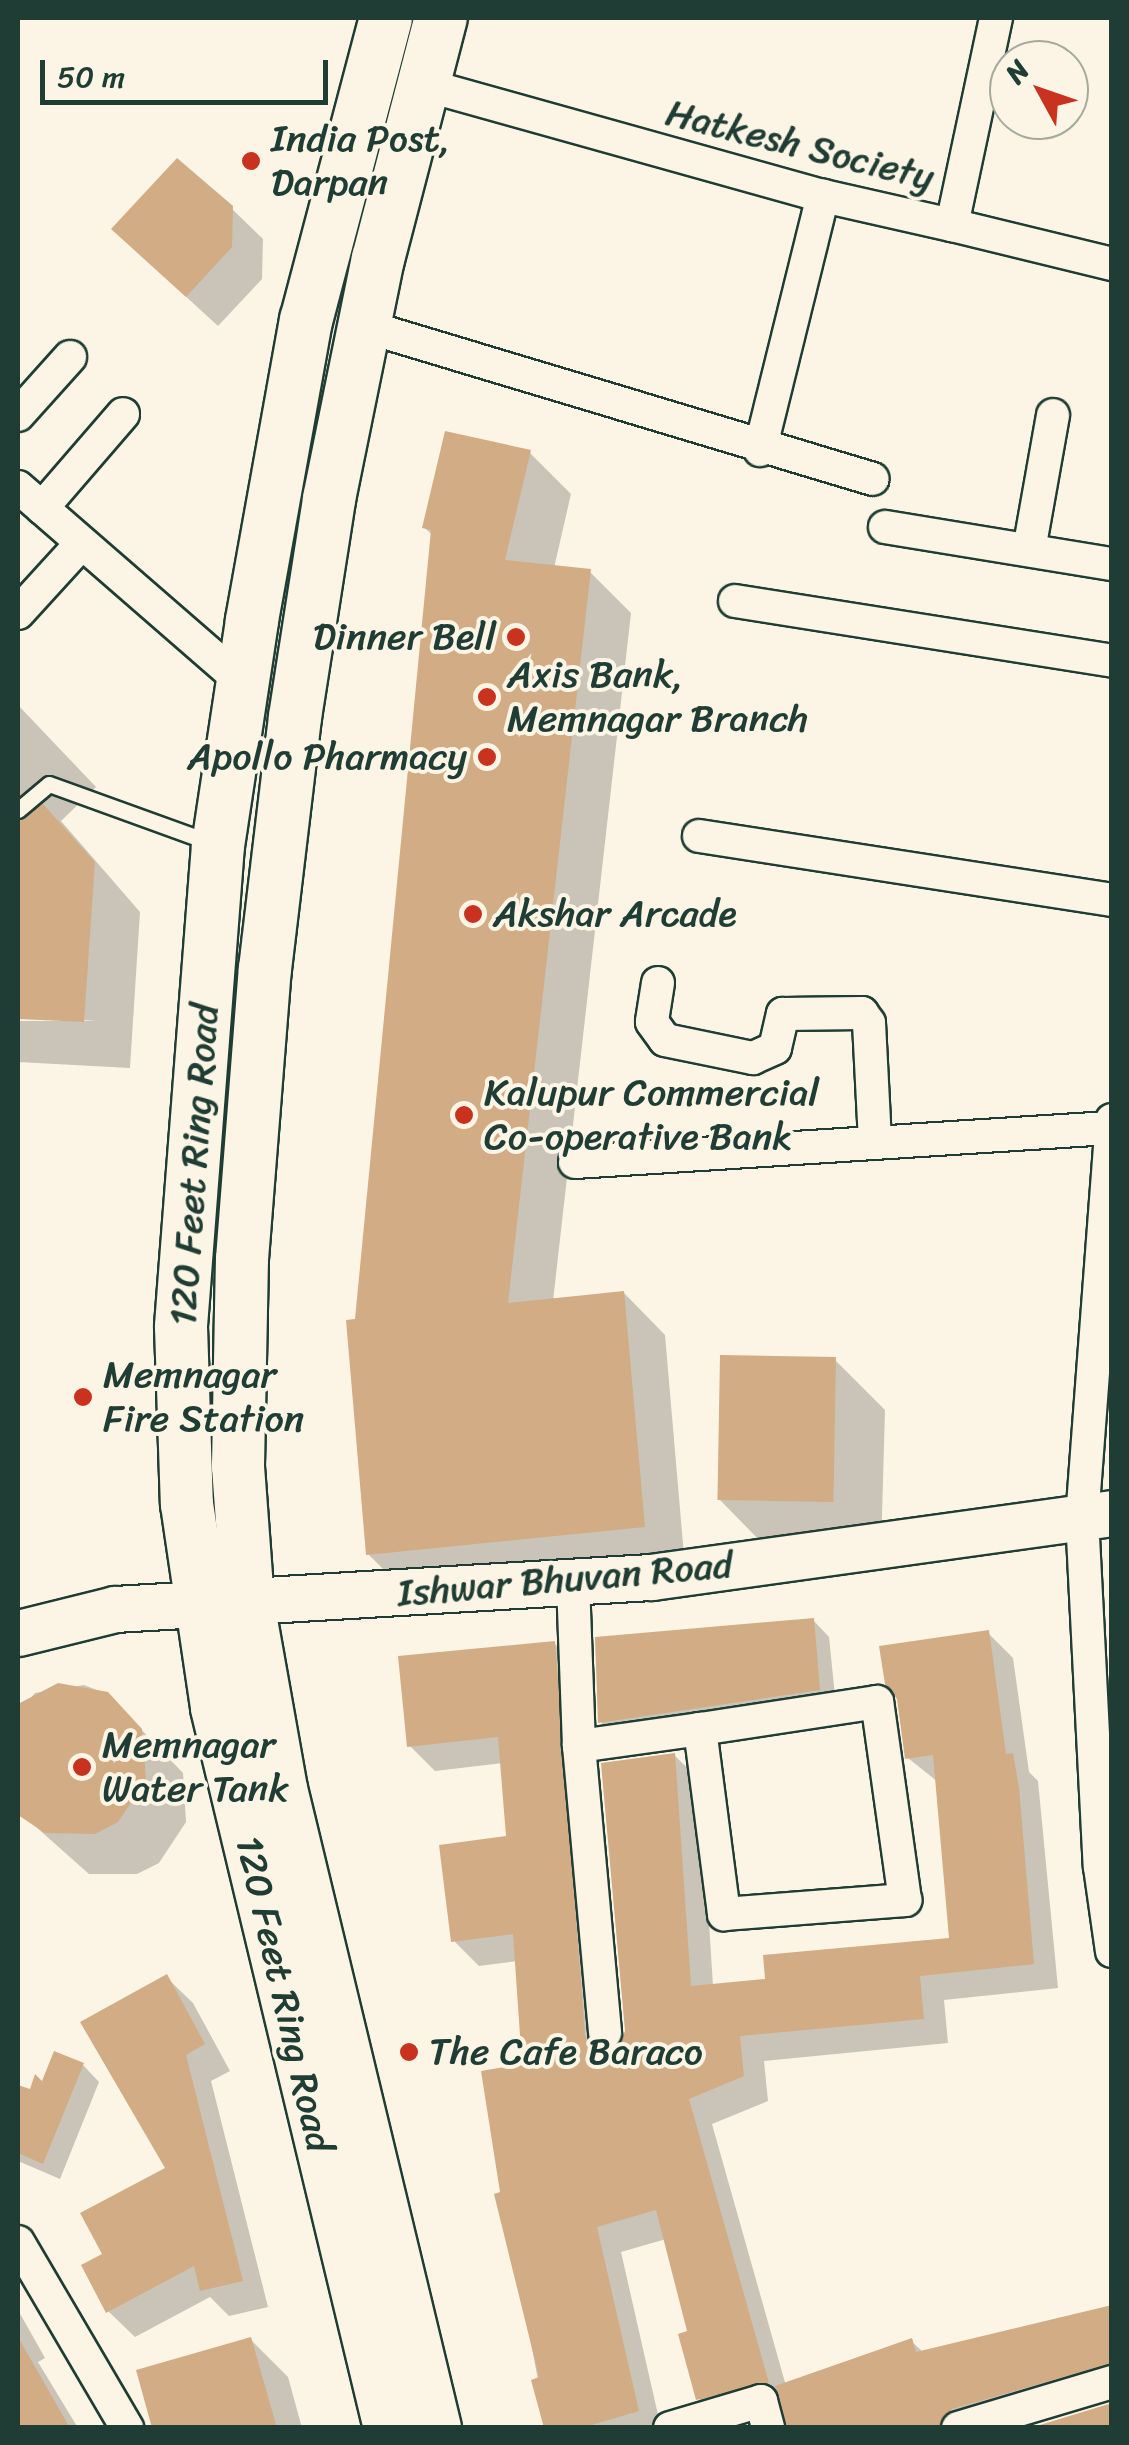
<!DOCTYPE html>
<style>
body{margin:0}
#map{position:relative;width:1129px;height:2445px;overflow:hidden;background:#fcf5e5;font-family:Sriracha,sans-serif}
div>[style]{position:absolute}
.shadow>*{inset:0;background:#0003}
.building>*{inset:0;background:#d2ac84;transform-origin:0 0}
.roads{filter:drop-shadow(2px 0 #1f3d34) drop-shadow(-2px 0 #1f3d34) drop-shadow(0 2px #1f3d34) drop-shadow(0 -2px #1f3d34)}
.lane>*{height:15px;margin:-7.5px;padding:0 7.5px;transform-origin:7.5px;border-radius:7.5px;background:#fcf5e5}
.street>*{height:32px;margin:-16px;padding:0 16px;transform-origin:16px;border-radius:16px;background:#fcf5e5}
.secondary>*{height:45px;margin:-22.5px;padding:0 22.5px;transform-origin:22.5px;border-radius:22.5px;background:#fcf5e5}
.primary>*{height:52px;margin:-26px;padding:0 26px;transform-origin:26px;border-radius:26px;background:#fcf5e5}
.dots>*{width:28px;height:28px;translate:-50% -50%;box-sizing:border-box;border:5px solid #fcf5e5;border-radius:50%}
span{translate:-50% -50%;white-space:nowrap;text-align:center;line-height:1.15;-webkit-text-stroke:8px #fcf5e5;paint-order:stroke}
.poi-label{font-size:38px;color:#1f3d34}
.left{translate:0 -50%;text-align:left}
.right{translate:-100% -50%;text-align:right}
.street-label{font-size:38px;color:#1f3d34}
.frame{position:absolute;inset:0;border:20px solid #1f3d34;pointer-events:none}
.north{position:absolute;left:989px;top:40px;width:100px;height:100px;box-sizing:border-box;background:#fcf5e5;border:2px solid #a4ab9e;border-radius:50%;rotate:310deg;font-size:28px;font-weight:700;line-height:40px;text-align:center;color:#1f3d34}
.north::after{content:'';display:block;margin:auto;width:35px;height:45px;background:#c8321e;clip-path:polygon(50% 0,100% 100%,50% 72%,0 100%)}
.scale{position:absolute;left:40px;top:60px;width:288px;height:45px;box-sizing:border-box;border:5px solid #1f3d34;border-top:0;padding-left:12px;font-size:30px;line-height:35px;white-space:nowrap;color:#1f3d34;-webkit-text-stroke:8px #fcf5e5;paint-order:stroke}
</style>
<div id="map">
<div class="shadow">
<div style="clip-path:polygon(231px 208px,263px 239px,262px 279px,218px 326px,146px 260px)"></div>
<div style="clip-path:polygon(530px 453px,571px 494px,554px 568px,589px 571px,631px 613px,553px 1301px,624px 1293px,665px 1335px,685px 1567px,410px 1596px,368px 1554px,357px 1321px,433px 536px,425px 528px)"></div>
<div style="clip-path:polygon(18px 705px,96px 787px,61px 821px,140px 912px,130px 1068px,18px 1062px,18px 1021px,97px 1021px,18px 1016px)"></div>
<div style="clip-path:polygon(835px 1360px,885px 1410px,881px 1551px,768px 1549px,719px 1499px)"></div>
<div style="clip-path:polygon(813px 1620px,829px 1637px,836px 1706px,617px 1738px,601px 1722px)"></div>
<div style="clip-path:polygon(988px 1633px,1013px 1658px,1029px 1772px,1038px 1781px,1058px 1988px,944px 2000px,948px 2043px,764px 2061px,768px 2101px,712px 2124px,786px 2386px,911px 2341px,923px 2352px,1112px 2307px,1112px 2393px,997px 2428px,789px 2428px,785px 2410px,723px 2423px,698px 2398px,690px 2333px,666px 2239px,621px 2252px,661px 2428px,547px 2428px,503px 2194px,525px 2066px,517px 1961px,479px 1966px,454px 1941px,508px 1838px,503px 1763px,435px 1771px,410px 1746px,554px 1643px,579px 1668px,609px 2055px,619px 2051px,627px 2032px,674px 1755px,700px 1780px,713px 1986px,768px 1981px,951px 1940px,938px 1782px,908px 1758px)"></div>
<div style="clip-path:polygon(84px 1685px,107px 1694px,183px 1773px,186px 1822px,159px 1863px,137px 1874px,89px 1874px,18px 1811px,18px 1713px,35px 1693px)"></div>
<div style="clip-path:polygon(166px 1977px,193px 2003px,230px 2071px,211px 2081px,268px 2307px,229px 2316px,210px 2297px,135px 2337px,108px 2311px,105px 2255px,168px 2169px)"></div>
<div style="clip-path:polygon(83px 2065px,99px 2082px,60px 2179px,18px 2161px,18px 2087px,31px 2092px)"></div>
<div style="clip-path:polygon(18px 2310px,45px 2358px,38px 2362px,78px 2428px,18px 2428px)"></div>
<div style="clip-path:polygon(250px 2339px,288px 2377px,302px 2428px,155px 2428px)"></div>
</div>
<div class="building">
<div style="clip-path:polygon(177px 158px,233px 206px,232px 247px,186px 297px,111px 229px)"></div>
<div style="clip-path:polygon(445px 431px,531px 450px,505px 560px,591px 569px,508px 1303px,624px 1291px,645px 1527px,366px 1555px,346px 1320px,355px 1319px,431px 530px,422px 528px)"></div>
<div style="clip-path:polygon(43px 804px,95px 862px,84px 1022px,18px 1019px,18px 821px)"></div>
<div style="left:720px;top:1355px;width:116px;height:145px;rotate:1deg"></div>
<div style="clip-path:polygon(814px 1618px,820px 1690px,598px 1723px,595px 1637px)"></div>
<div style="clip-path:polygon(989px 1630px,1006px 1754px,1013px 1753px,1019px 1788px,1034px 1964px,920px 1976px,924px 2019px,740px 2036px,744px 2076px,689px 2099px,769px 2383px,696px 2400px,678px 2334px,687px 2331px,656px 2210px,597px 2227px,639px 2411px,581px 2428px,544px 2428px,531px 2380px,539px 2377px,494px 2194px,500px 2192px,481px 2071px,522px 2064px,513px 1934px,451px 1942px,439px 1845px,506px 1836px,498px 1737px,407px 1747px,398px 1656px,555px 1641px,585px 2035px,589px 2045px,606px 2053px,617px 2049px,625px 2031px,601px 1763px,675px 1753px,691px 1986px,765px 1979px,763px 1955px,949px 1938px,933px 1755px,905px 1759px,897px 1699px,885px 1684px,879px 1646px)"></div>
<div style="clip-path:polygon(58px 1683px,108px 1692px,142px 1729px,146px 1780px,118px 1822px,95px 1834px,45px 1833px,18px 1815px,18px 1704px)"></div>
<div style="clip-path:polygon(167px 1974px,205px 2044px,186px 2055px,243px 2281px,200px 2291px,194px 2266px,106px 2313px,81px 2265px,102px 2254px,80px 2213px,165px 2168px,80px 2022px)"></div>
<div style="clip-path:polygon(54px 2051px,84px 2063px,43px 2164px,18px 2153px,18px 2085px,30px 2089px,35px 2074px,42px 2081px)"></div>
<div style="clip-path:polygon(1112px 2305px,1112px 2363px,952px 2409px,939px 2428px,787px 2428px,775px 2386px,912px 2338px,916px 2352px)"></div>
<div style="clip-path:polygon(18px 2337px,70px 2428px,18px 2428px)"></div>
<div style="clip-path:polygon(251px 2337px,277px 2428px,152px 2428px,136px 2370px)"></div>
<div style="clip-path:polygon(1112px 2403px,1112px 2428px,1030px 2428px)"></div>
</div>
<div class="roads">
<div class="lane">
<div style="left:18px;top:810px;width:40px;rotate:-40deg"></div>
<div style="left:49px;top:784px;width:170px;rotate:19.9deg"></div>
</div>
<div class="street">
<div style="left:425px;top:85px;width:413px;rotate:15.6deg"></div>
<div style="left:823px;top:196px;width:132px;rotate:12.7deg"></div>
<div style="left:952px;top:225px;width:212px;rotate:-78deg"></div>
<div style="left:952px;top:225px;width:165px;rotate:13.7deg"></div>
<div style="left:364px;top:326px;width:531px;rotate:16.73deg"></div>
<div style="left:18px;top:415px;width:78px;rotate:-48.1deg"></div>
<div style="left:760px;top:450px;width:262px;rotate:-76.1deg"></div>
<div style="left:18px;top:487px;width:297px;rotate:41deg"></div>
<div style="left:42px;top:508px;width:124px;rotate:-49.2deg"></div>
<div style="left:885px;top:527px;width:230px;rotate:9.3deg"></div>
<div style="left:1029px;top:550px;width:137px;rotate:-79.9deg"></div>
<div style="left:735px;top:601px;width:382px;rotate:9deg"></div>
<div style="left:18px;top:613px;width:93px;rotate:-47.6deg"></div>
<div style="left:699px;top:836px;width:418px;rotate:8.8deg"></div>
<div style="left:658px;top:983px;width:39px;rotate:99deg"></div>
<div style="left:652px;top:1022px;width:22px;rotate:54deg"></div>
<div style="left:665px;top:1040px;width:90px;rotate:11.6deg"></div>
<div style="left:753px;top:1058px;width:24px;rotate:-24deg"></div>
<div style="left:775px;top:1048px;width:35px;rotate:-77deg"></div>
<div style="left:783px;top:1014px;width:79px;rotate:-0.7deg"></div>
<div style="left:862px;top:1013px;width:12px;rotate:55deg"></div>
<div style="left:869px;top:1023px;width:120px;rotate:87.1deg"></div>
<div style="left:1112px;top:1120px;width:398px;rotate:94.3deg"></div>
<div style="left:1082px;top:1517px;width:350px;rotate:87.1deg"></div>
<div style="left:1100px;top:1867px;width:85px;rotate:81.9deg"></div>
<div style="left:575px;top:1162px;width:536px;rotate:-3.64deg"></div>
<div style="left:573px;top:1582px;width:164px;rotate:87.9deg"></div>
<div style="left:579px;top:1746px;width:122px;rotate:-8deg"></div>
<div style="left:700px;top:1729px;width:187px;rotate:82.6deg"></div>
<div style="left:724px;top:1914px;width:182px;rotate:-4.4deg"></div>
<div style="left:905px;top:1900px;width:200px;rotate:-98deg"></div>
<div style="left:877px;top:1702px;width:179px;rotate:171.3deg"></div>
<div style="left:579px;top:1746px;width:288px;rotate:84.8deg"></div>
<div style="left:18px;top:2242px;width:216px;rotate:59.6deg"></div>
<div style="left:670px;top:2428px;width:95px;rotate:-16.5deg"></div>
<div style="left:761px;top:2401px;width:28px;rotate:75deg"></div>
<div style="left:958px;top:2428px;width:161px;rotate:-16.6deg"></div>
</div>
<div class="secondary">
<div style="left:18px;top:1633px;width:100px;rotate:-13.9deg"></div>
<div style="left:115px;top:1609px;width:537px;rotate:-3.42deg"></div>
<div style="left:651px;top:1577px;width:465px;rotate:-7.9deg"></div>
</div>
<div class="primary">
<div style="left:386px;top:18px;width:312px;rotate:104.8deg"></div>
<div style="left:306px;top:320px;width:306px;rotate:100.2deg"></div>
<div style="left:252px;top:621px;width:227px;rotate:98.6deg"></div>
<div style="left:218px;top:845px;width:483px;rotate:94.4deg"></div>
<div style="left:181px;top:1327px;width:177px;rotate:88.1deg"></div>
<div style="left:187px;top:1504px;width:206px;rotate:81.6deg"></div>
<div style="left:217px;top:1708px;width:740px;rotate:76.49deg"></div>
<div style="left:435px;top:2428px;width:657px;rotate:-103.55deg"></div>
<div style="left:281px;top:1789px;width:189px;rotate:-100.1deg"></div>
<div style="left:248px;top:1603px;width:137px;rotate:-94.2deg"></div>
<div style="left:238px;top:1466px;width:207px;rotate:-88.9deg"></div>
<div style="left:242px;top:1259px;width:291px;rotate:-85.5deg"></div>
<div style="left:265px;top:969px;width:254px;rotate:-83.2deg"></div>
<div style="left:295px;top:717px;width:221px;rotate:-81.1deg"></div>
<div style="left:329px;top:499px;width:245px;rotate:-78.5deg"></div>
<div style="left:378px;top:259px;width:249px;rotate:-75.4deg"></div>
</div>
</div>
<div class="dots">
<div style="left:251px;top:161px;background:#c8321e"></div>
<div style="left:516px;top:637px;background:#c8321e"></div>
<div style="left:487px;top:697px;background:#c8321e"></div>
<div style="left:487px;top:757px;background:#c8321e"></div>
<div style="left:473px;top:914px;background:#c8321e"></div>
<div style="left:464px;top:1115px;background:#c8321e"></div>
<div style="left:83px;top:1397px;background:#c8321e"></div>
<div style="left:82px;top:1767px;background:#c8321e"></div>
<div style="left:409px;top:2052px;background:#c8321e"></div>
</div>
<div class="poi-label">
<span class="left" style="left:271px;top:161px">India Post,<br>Darpan</span>
<span class="right" style="left:496px;top:637px">Dinner Bell</span>
<span class="left" style="left:507px;top:697px">Axis Bank,<br>Memnagar Branch</span>
<span class="right" style="left:467px;top:757px">Apollo Pharmacy</span>
<span class="left" style="left:493px;top:914px">Akshar Arcade</span>
<span class="left" style="left:484px;top:1115px">Kalupur Commercial<br>Co-operative Bank</span>
<span class="left" style="left:103px;top:1397px">Memnagar<br>Fire Station</span>
<span class="left" style="left:102px;top:1767px">Memnagar<br>Water Tank</span>
<span class="left" style="left:429px;top:2052px">The Cafe Baraco</span>
</div>
<div class="street-label">
<span style="left:800px;top:145px;rotate:14deg">Hatkesh Society</span>
<span style="left:194px;top:1165px;rotate:-86deg">120 Feet Ring Road</span>
<span style="left:565px;top:1579px;rotate:-5deg">Ishwar Bhuvan Road</span>
<span style="left:284px;top:1994px;rotate:77deg">120 Feet Ring Road</span>
</div>
<div class="frame"></div>
<div class="north">N</div>
<div class="scale">50 m</div>
</div>
